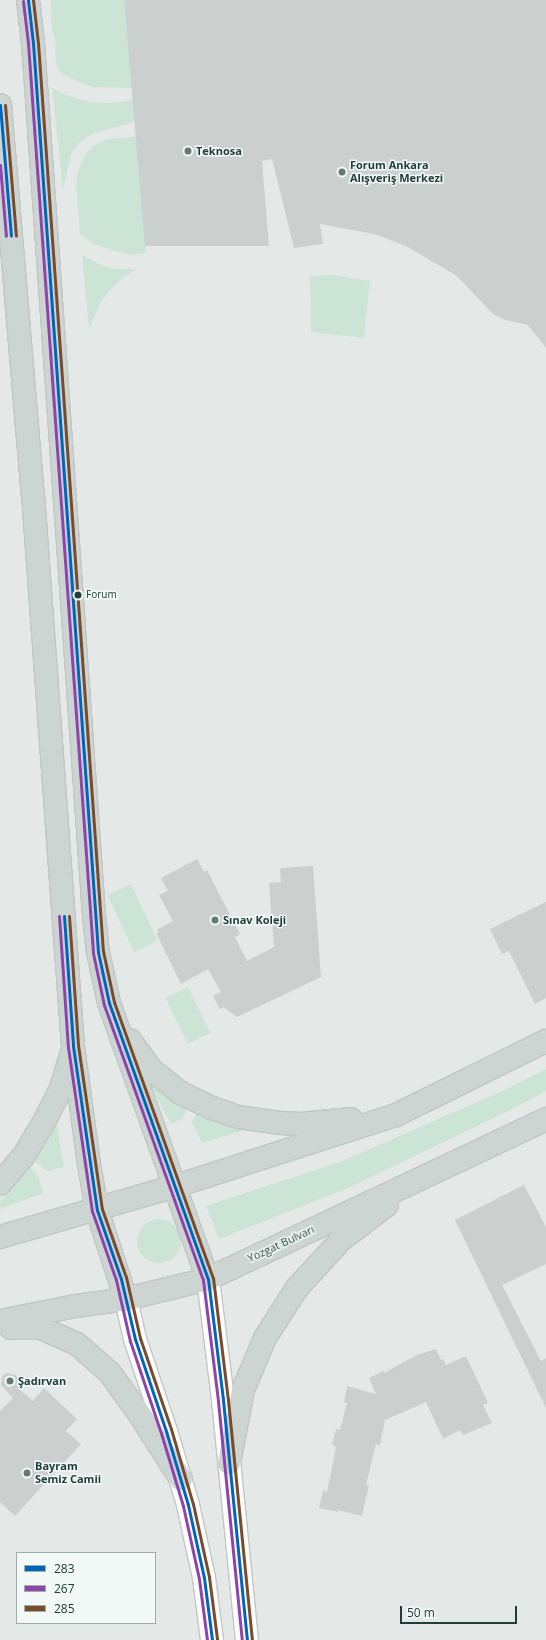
<!DOCTYPE html>
<meta charset="utf-8">
<style>
body{margin:0}
#map{position:relative;width:546px;height:1640px;overflow:hidden;background:#e4e9e7;font-family:"Open Sans",sans-serif}
div>[style]{position:absolute}
.green>*{inset:0;background:#cce4d5;transform-origin:0 0}
.round{border-radius:50%}
.building>*{inset:0;background:#cbd0ce}
.roads{filter:drop-shadow(1px 0 #c1c6c4) drop-shadow(-1px 0 #c1c6c4) drop-shadow(0 1px #c1c6c4) drop-shadow(0 -1px #c1c6c4)}
.minor>*{height:22px;margin:-11px;padding:0 11px;transform-origin:11px;border-radius:11px;background:#fbfcfb}
.major>*{height:22px;margin:-11px;padding:0 11px;transform-origin:11px;border-radius:11px;background:#cdd5d3}
.bus-1>*{height:3px;margin:-1.5px;padding:0 1.5px;transform-origin:1.5px;border-radius:1.5px;background:#0065bd}
.bus-2>*{height:3px;margin:-1.5px;padding:0 1.5px;transform-origin:1.5px;border-radius:1.5px;background:#8e44ad}
.bus-3>*{height:3px;margin:-1.5px;padding:0 1.5px;transform-origin:1.5px;border-radius:1.5px;background:#7a4b2a}
.dots>*{width:11px;height:11px;translate:-50% -50%;box-sizing:border-box;border:2px solid #f2f9f6;border-radius:50%}
span{translate:-50% -50%;white-space:nowrap;text-align:center;line-height:1.15;-webkit-text-stroke:3px #f2f9f6;paint-order:stroke}
.bus-label{font-size:10px;color:#203e38}
.left{translate:0 -50%;text-align:left}
.poi-label{font-size:11px;color:#203e38;font-weight:700}
.street-label{font-size:11px;color:#203e38}
.legend{position:absolute;left:16px;top:1552px;width:140px;height:72px;box-sizing:border-box;background:#f2f9f6;border:1px solid #9eaeaa;margin:0;padding:5px 7px;list-style:none;font-size:12px;color:#203e38}
.legend li{display:flex;align-items:center;gap:8px;height:20px}
.legend b{width:20px;border:1px solid #9eaeaa}
.scale{position:absolute;left:400px;top:1606px;width:117px;height:18px;box-sizing:border-box;border:2px solid #203e38;border-top:0;padding-left:5px;font-size:12px;line-height:14px;white-space:nowrap;color:#203e38;-webkit-text-stroke:3px #f2f9f6;paint-order:stroke}
</style>
<div id="map">
<div class="green">
<div style="clip-path:polygon(51px 0,124px 0,132px 88px,93px 87px,80px 83px,62px 74px,56px 65px,55px 37px,52px 32px)"></div>
<div style="clip-path:polygon(52px 87px,63px 94px,88px 102px,110px 103px,133px 100px,135px 122px,94px 133px,81px 141px,76px 147px,71px 154px,63px 190px)"></div>
<div style="clip-path:polygon(136px 137px,146px 253px,129px 255px,93px 244px,80px 234px,76px 184px,78px 171px,83px 159px,88px 151px,95px 145px,108px 139px)"></div>
<div style="clip-path:polygon(82px 255px,103px 266px,115px 269px,137px 269px,124px 277px,109px 291px,100px 303px,89px 330px)"></div>
<div style="clip-path:polygon(332px 275px,370px 281px,364px 338px,311px 332px,310px 276px)"></div>
<div style="left:131px;top:884px;width:63px;height:26px;rotate:65deg"></div>
<div style="left:188px;top:987px;width:51px;height:25px;rotate:64deg"></div>
<div style="clip-path:polygon(546px 1069px,546px 1091px,518px 1106px,353px 1186px,219px 1239px,206px 1206px,340px 1162px,509px 1088px)"></div>
<div style="clip-path:polygon(144px 1072px,188px 1107px,183px 1118px,171px 1124px)"></div>
<div style="clip-path:polygon(197px 1110px,250px 1128px,202px 1143px,192px 1122px)"></div>
<div style="clip-path:polygon(55px 1115px,64px 1167px,47px 1171px,33px 1160px)"></div>
<div style="clip-path:polygon(28px 1166px,38px 1175px,43px 1193px,0 1209px,0 1202px,13px 1188px)"></div>
<div class="round" style="left:137px;top:1219px;width:44px;height:44px"></div>
</div>
<div class="building">
<div style="clip-path:polygon(124px 0,546px 0,546px 348px,528px 325px,505px 320px,492px 313px,457px 276px,406px 246px,374px 234px,320px 224px,323px 244px,294px 248px,272px 159px,262px 161px,269px 246px,145px 246px)"></div>
<div style="clip-path:polygon(197px 859px,204px 872px,207px 870px,240px 934px,235px 937px,247px 961px,274px 947px,269px 883px,281px 882px,280px 868px,313px 866px,321px 977px,237px 1017px,223px 1007px,220px 1009px,213px 996px,221px 992px,208px 969px,181px 984px,157px 935px,158px 929px,173px 921px,159px 895px,168px 891px,161px 878px)"></div>
<div style="clip-path:polygon(546px 902px,546px 998px,535px 1004px,509px 951px,502px 954px,490px 929px)"></div>
<div style="clip-path:polygon(524px 1185px,546px 1227px,546px 1264px,502px 1285px,541px 1361px,546px 1358px,546px 1408px,455px 1220px)"></div>
<div style="clip-path:polygon(436px 1349px,441px 1360px,443px 1359px,446px 1365px,466px 1356px,488px 1403px,483px 1405px,492px 1423px,463px 1435px,460px 1430px,443px 1439px,426px 1402px,385px 1420px,380px 1445px,376px 1444px,366px 1485px,369px 1485px,362px 1516px,338px 1510px,338px 1512px,319px 1508px,323px 1490px,327px 1492px,336px 1447px,332px 1445px,336px 1429px,340px 1430px,347px 1403px,344px 1402px,347px 1386px,376px 1394px,369px 1378px,384px 1371px,384px 1373px,417px 1355px)"></div>
<div style="clip-path:polygon(7px 1373px,16px 1375px,19px 1380px,20px 1390px,33px 1401px,44px 1388px,77px 1419px,66px 1431px,81px 1444px,15px 1516px,0 1502px,0 1411px,13px 1398px,1px 1385px,2px 1376px)"></div>
</div>
<div class="roads">
<div class="minor">
<div style="left:208px;top:1279px;width:122px;rotate:82.9deg"></div>
<div style="left:223px;top:1400px;width:241px;rotate:84.3deg"></div>
<div style="left:126px;top:1299px;width:41px;rotate:77.3deg"></div>
<div style="left:135px;top:1339px;width:97px;rotate:71.4deg"></div>
<div style="left:166px;top:1431px;width:77px;rotate:73.4deg"></div>
<div style="left:188px;top:1505px;width:75px;rotate:77.6deg"></div>
<div style="left:204px;top:1578px;width:63px;rotate:82.6deg"></div>
</div>
<div class="major">
<div style="left:28px;top:0;width:43px;rotate:83.4deg"></div>
<div style="left:33px;top:43px;width:874px;rotate:86deg"></div>
<div style="left:94px;top:915px;width:37px;rotate:84deg"></div>
<div style="left:98px;top:952px;width:52px;rotate:77.8deg"></div>
<div style="left:109px;top:1003px;width:293px;rotate:70.3deg"></div>
<div style="left:0;top:105px;width:390px;rotate:85.2deg"></div>
<div style="left:33px;top:494px;width:553px;rotate:85.86deg"></div>
<div style="left:73px;top:1046px;width:119px;rotate:82.3deg"></div>
<div style="left:89px;top:1164px;width:47px;rotate:80.1deg"></div>
<div style="left:97px;top:1210px;width:94px;rotate:72deg"></div>
<div style="left:130px;top:1040px;width:37px;rotate:54deg"></div>
<div style="left:152px;top:1070px;width:35px;rotate:39deg"></div>
<div style="left:179px;top:1092px;width:37px;rotate:26deg"></div>
<div style="left:212px;top:1108px;width:28px;rotate:19deg"></div>
<div style="left:238px;top:1117px;width:42px;rotate:8.1deg"></div>
<div style="left:280px;top:1123px;width:21px;rotate:3deg"></div>
<div style="left:301px;top:1124px;width:50px;rotate:-5.7deg"></div>
<div style="left:0;top:1184px;width:35px;rotate:-50deg"></div>
<div style="left:23px;top:1157px;width:43px;rotate:-59.3deg"></div>
<div style="left:45px;top:1120px;width:33px;rotate:-63deg"></div>
<div style="left:60px;top:1091px;width:38px;rotate:-73deg"></div>
<div style="left:0;top:1237px;width:183px;rotate:-16.2deg"></div>
<div style="left:176px;top:1186px;width:231px;rotate:-17.9deg"></div>
<div style="left:396px;top:1115px;width:167px;rotate:-26.3deg"></div>
<div style="left:0;top:1321px;width:77px;rotate:-11.2deg"></div>
<div style="left:76px;top:1306px;width:50px;rotate:-8deg"></div>
<div style="left:126px;top:1299px;width:84px;rotate:-13.7deg"></div>
<div style="left:208px;top:1279px;width:374px;rotate:-25.3deg"></div>
<div style="left:11px;top:1328px;width:30px"></div>
<div style="left:41px;top:1328px;width:39px;rotate:24deg"></div>
<div style="left:77px;top:1344px;width:44px;rotate:41.3deg"></div>
<div style="left:110px;top:1373px;width:52px;rotate:54.5deg"></div>
<div style="left:140px;top:1415px;width:76px;rotate:57.4deg"></div>
<div style="left:229px;top:1463px;width:74px;rotate:-79.1deg"></div>
<div style="left:243px;top:1390px;width:56px;rotate:-67.1deg"></div>
<div style="left:265px;top:1338px;width:59px;rotate:-57.4deg"></div>
<div style="left:297px;top:1288px;width:65px;rotate:-47.5deg"></div>
<div style="left:341px;top:1240px;width:58px;rotate:-37.3deg"></div>
</div>
</div>
<div class="bus-1">
<div style="left:28px;top:0;width:43px;rotate:83.4deg"></div>
<div style="left:33px;top:43px;width:911px;rotate:85.91deg"></div>
<div style="left:98px;top:952px;width:52px;rotate:77.8deg"></div>
<div style="left:109px;top:1003px;width:293px;rotate:70.3deg"></div>
<div style="left:208px;top:1279px;width:122px;rotate:82.9deg"></div>
<div style="left:223px;top:1400px;width:241px;rotate:84.3deg"></div>
<div style="left:0;top:105px;width:131px;rotate:85.2deg"></div>
<div style="left:64px;top:916px;width:130px;rotate:86deg"></div>
<div style="left:73px;top:1046px;width:166px;rotate:81.7deg"></div>
<div style="left:97px;top:1210px;width:73px;rotate:70.8deg"></div>
<div style="left:121px;top:1279px;width:62px;rotate:76.9deg"></div>
<div style="left:135px;top:1339px;width:97px;rotate:71.4deg"></div>
<div style="left:166px;top:1431px;width:77px;rotate:73.4deg"></div>
<div style="left:188px;top:1505px;width:75px;rotate:77.6deg"></div>
<div style="left:204px;top:1578px;width:63px;rotate:82.6deg"></div>
</div>
<div class="bus-2">
<div style="left:23px;top:1px;width:42px;rotate:83.2deg"></div>
<div style="left:28px;top:43px;width:912px;rotate:85.91deg"></div>
<div style="left:93px;top:953px;width:53px;rotate:78.1deg"></div>
<div style="left:104px;top:1005px;width:292px;rotate:70.2deg"></div>
<div style="left:203px;top:1280px;width:122px;rotate:82.9deg"></div>
<div style="left:218px;top:1401px;width:240px;rotate:84.3deg"></div>
<div style="left:0;top:165px;width:71px;rotate:85.2deg"></div>
<div style="left:59px;top:916px;width:131px;rotate:86.1deg"></div>
<div style="left:68px;top:1047px;width:166px;rotate:81.7deg"></div>
<div style="left:92px;top:1211px;width:73px;rotate:70.8deg"></div>
<div style="left:116px;top:1280px;width:63px;rotate:77.1deg"></div>
<div style="left:130px;top:1341px;width:97px;rotate:71.4deg"></div>
<div style="left:161px;top:1433px;width:76px;rotate:73.2deg"></div>
<div style="left:183px;top:1506px;width:75px;rotate:77.6deg"></div>
<div style="left:199px;top:1579px;width:62px;rotate:82.5deg"></div>
</div>
<div class="bus-3">
<div style="left:33px;top:0;width:43px;rotate:83.4deg"></div>
<div style="left:38px;top:43px;width:910px;rotate:85.91deg"></div>
<div style="left:103px;top:951px;width:52px;rotate:77.8deg"></div>
<div style="left:114px;top:1002px;width:293px;rotate:70.3deg"></div>
<div style="left:213px;top:1278px;width:123px;rotate:83deg"></div>
<div style="left:228px;top:1400px;width:241px;rotate:84.3deg"></div>
<div style="left:5px;top:105px;width:131px;rotate:85.2deg"></div>
<div style="left:69px;top:916px;width:129px;rotate:86deg"></div>
<div style="left:78px;top:1045px;width:166px;rotate:81.7deg"></div>
<div style="left:102px;top:1209px;width:72px;rotate:70.6deg"></div>
<div style="left:126px;top:1277px;width:63px;rotate:77.1deg"></div>
<div style="left:140px;top:1338px;width:96px;rotate:71.2deg"></div>
<div style="left:171px;top:1429px;width:78px;rotate:73.7deg"></div>
<div style="left:193px;top:1504px;width:75px;rotate:77.6deg"></div>
<div style="left:209px;top:1577px;width:63px;rotate:82.6deg"></div>
</div>
<div class="dots">
<div style="left:188px;top:151px;background:#657a75"></div>
<div style="left:342px;top:172px;background:#657a75"></div>
<div style="left:78px;top:595px;background:#203e38"></div>
<div style="left:215px;top:920px;background:#657a75"></div>
<div style="left:10px;top:1381px;background:#657a75"></div>
<div style="left:27px;top:1473px;background:#657a75"></div>
</div>
<div class="bus-label">
<span class="left" style="left:86px;top:595px">Forum</span>
</div>
<div class="poi-label">
<span class="left" style="left:196px;top:151px">Teknosa</span>
<span class="left" style="left:350px;top:172px">Forum Ankara<br>Alışveriş Merkezi</span>
<span class="left" style="left:223px;top:920px">Sınav Koleji</span>
<span class="left" style="left:18px;top:1381px">Şadırvan</span>
<span class="left" style="left:35px;top:1473px">Bayram<br>Semiz Camii</span>
</div>
<div class="street-label">
<span style="left:281px;top:1244px;rotate:-25deg">Yozgat Bulvarı</span>
</div>
<ul class="legend">
<li><b style="height:5px;background:#0065bd"></b>283</li>
<li><b style="height:5px;background:#8e44ad"></b>267</li>
<li><b style="height:5px;background:#7a4b2a"></b>285</li>
</ul>
<div class="scale">50 m</div>
</div>
